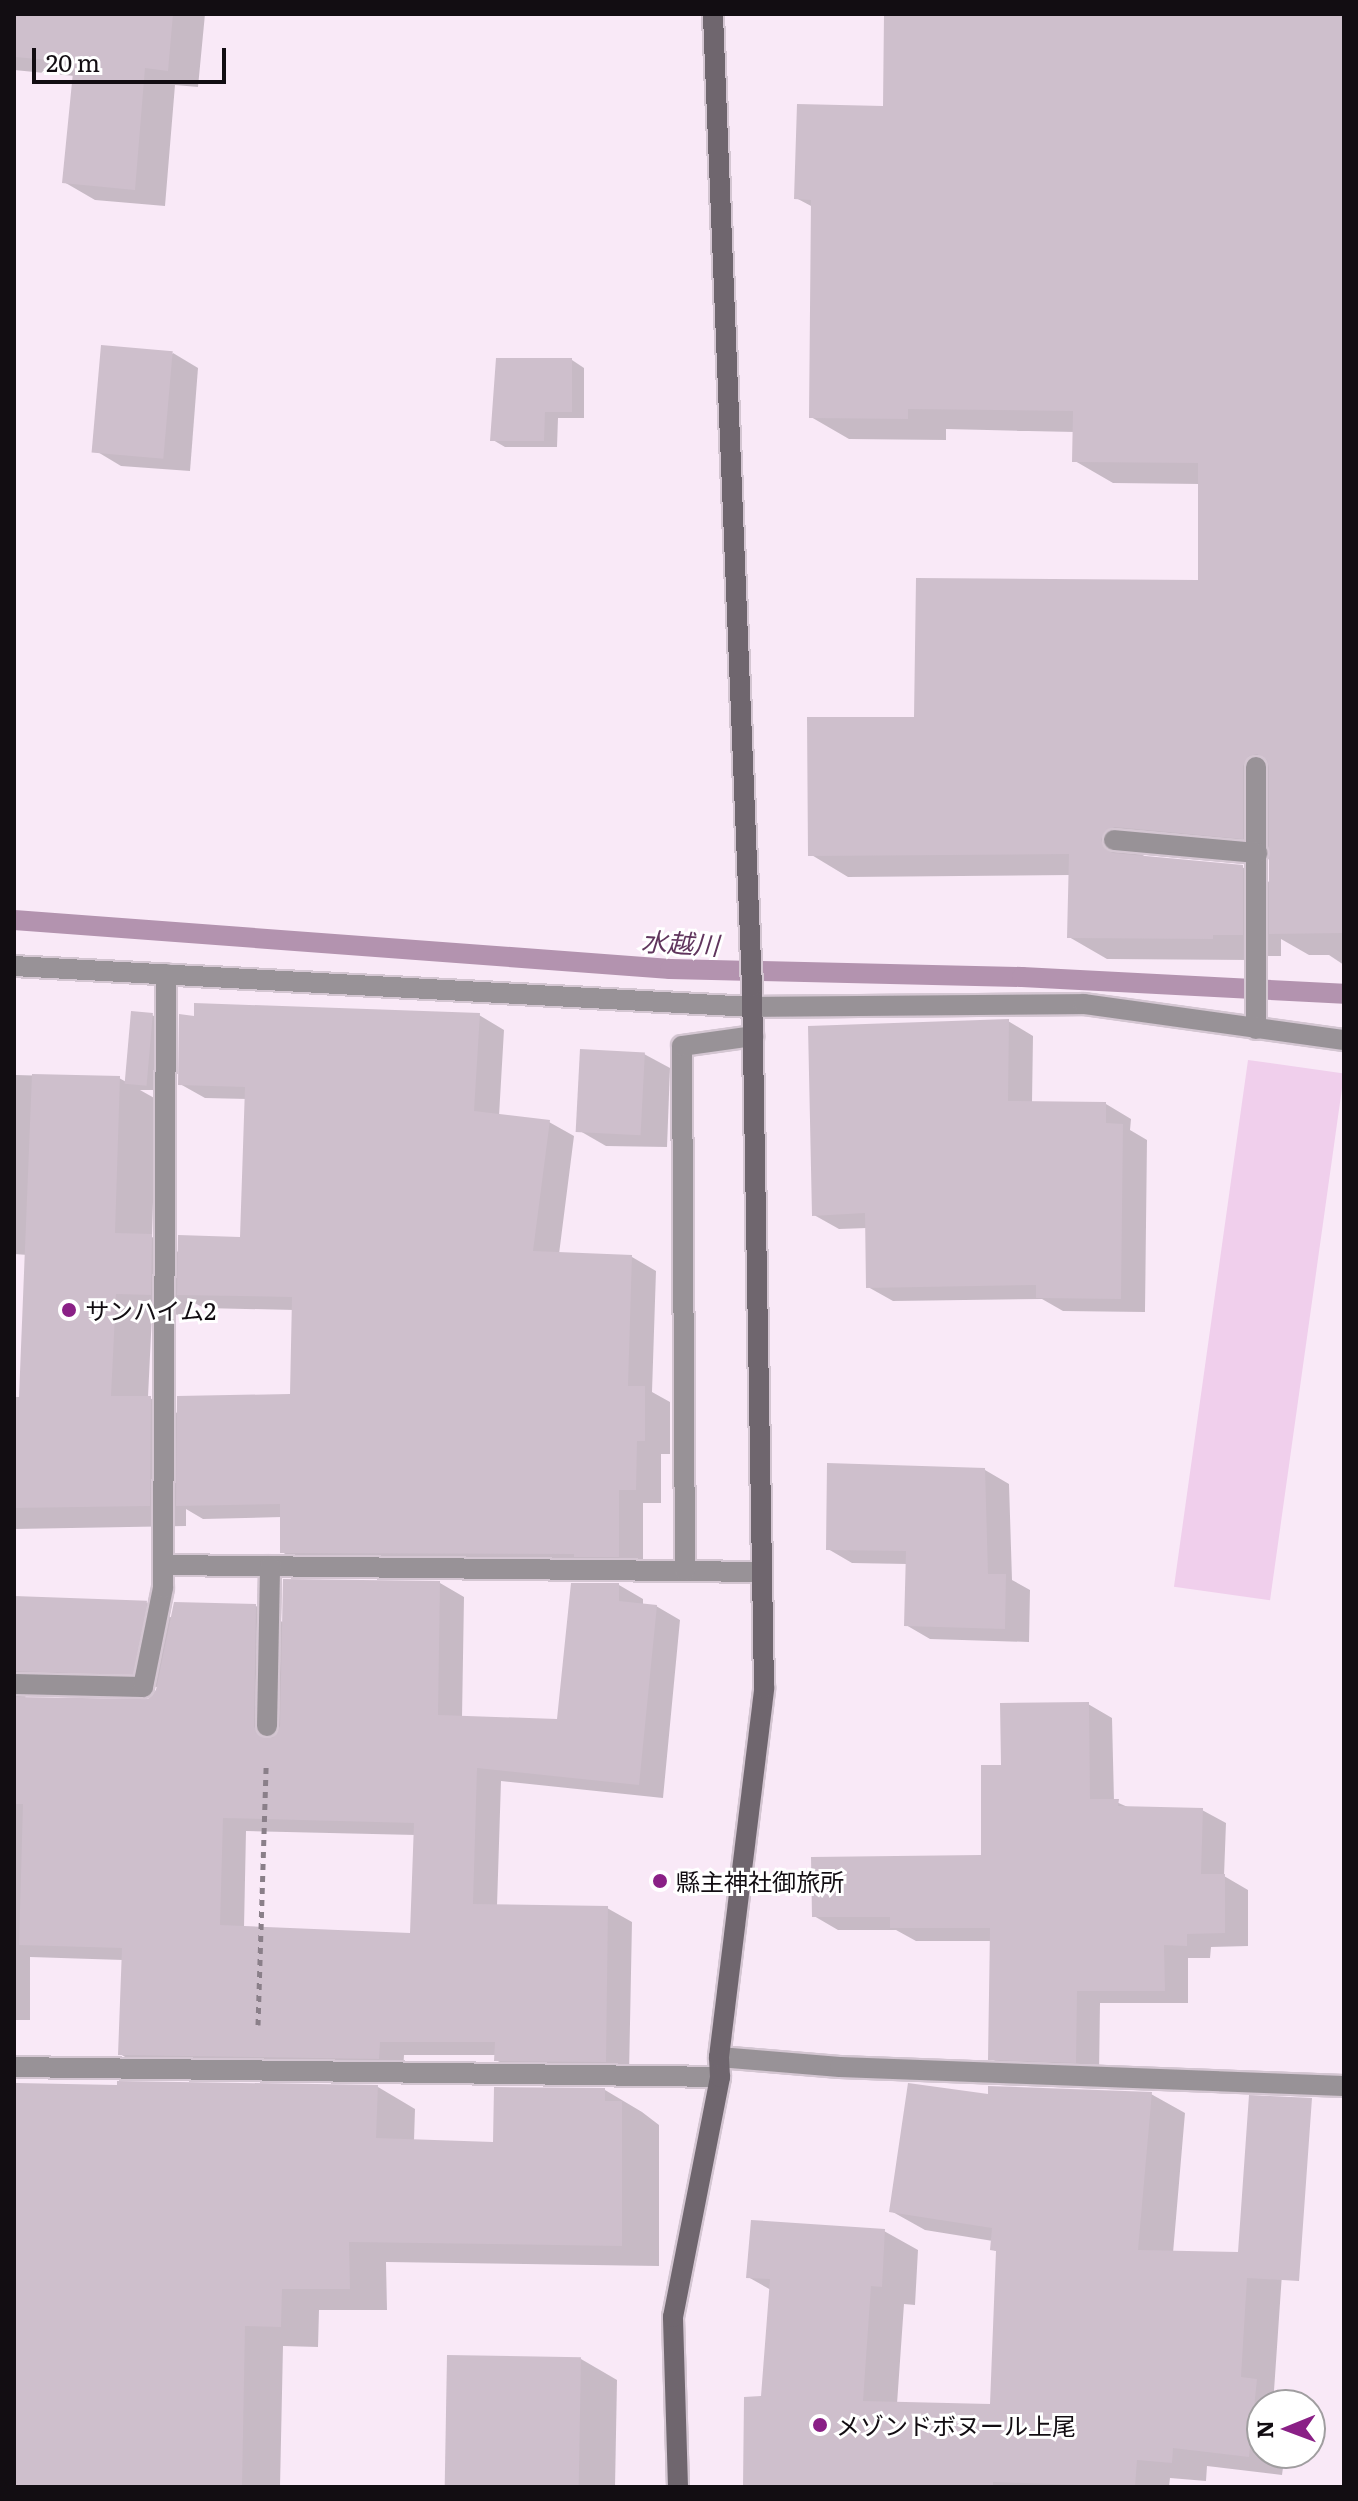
<!DOCTYPE html>
<meta charset="utf-8">
<style>
body{margin:0}
#map{position:relative;width:1358px;height:2501px;overflow:hidden;background:#f9e9f7;font-family:Literata,"Noto Sans JP",serif}
div>[style]{position:absolute}
.green>*{inset:0;background:#f0cfec;transform-origin:0 0}
.shadow>*{inset:0;background:#0003}
.stream>*{height:20px;margin:-10px;padding:0 10px;transform-origin:10px;border-radius:10px;background:#b393af}
.building>*{inset:0;background:#cebfcc;transform-origin:0 0}
.path>*{height:5px;margin-top:-2.5px;transform-origin:0;background:repeating-linear-gradient(90deg,#8a7f89 0 6px,transparent 0 12px)}
.roads{filter:drop-shadow(2px 0 #d4c6d2) drop-shadow(-2px 0 #d4c6d2) drop-shadow(0 2px #d4c6d2) drop-shadow(0 -2px #d4c6d2)}
.lane>*{height:20px;margin:-10px;padding:0 10px;transform-origin:10px;border-radius:10px;background:#989297}
.street>*{height:20px;margin:-10px;padding:0 10px;transform-origin:10px;border-radius:10px;background:#989297}
.secondary>*{height:20px;margin:-10px;padding:0 10px;transform-origin:10px;border-radius:10px;background:#6f666e}
.dots>*{width:22px;height:22px;translate:-50% -50%;box-sizing:border-box;border:4px solid #fff;border-radius:50%}
span{translate:-50% -50%;white-space:nowrap;text-align:center;line-height:1.15;-webkit-text-stroke:6px #fff;paint-order:stroke}
.poi-label{font-size:24px;color:#120d12}
.left{translate:0 -50%;text-align:left}
.water-label{font-size:26px;color:#60355d;font-style:italic}
.frame{position:absolute;inset:0;border:16px solid #120d12;pointer-events:none}
.north{position:absolute;left:1246px;top:2389px;width:80px;height:80px;box-sizing:border-box;background:#fff;border:2px solid #a09ea0;border-radius:50%;rotate:269deg;font-size:22px;font-weight:700;line-height:32px;text-align:center;color:#120d12}
.north::after{content:'';display:block;margin:auto;width:28px;height:36px;background:#8a2086;clip-path:polygon(50% 0,100% 100%,50% 72%,0 100%)}
.scale{position:absolute;left:32px;top:48px;width:194px;height:36px;box-sizing:border-box;border:4px solid #120d12;border-top:0;padding-left:10px;font-size:24px;line-height:28px;white-space:nowrap;color:#120d12;-webkit-text-stroke:6px #fff;paint-order:stroke}
</style>
<div id="map">
<div class="green">
<div style="left:1248px;top:1060px;width:97px;height:532px;rotate:8deg"></div>
</div>
<div class="shadow">
<div style="clip-path:polygon(14px 14px,205px 14px,198px 87px,175px 85px,165px 206px,95px 200px,64px 182px,75px 76px,14px 70px)"></div>
<div style="clip-path:polygon(evenodd,886px 14px,1344px 14px,1344px 965px,1329px 955px,1309px 955px,1281px 939px,1281px 956px,1250px 956px,1250px 960px,1107px 959px,1069px 937px,1070px 875px,848px 877px,810px 854px,916px 718px,1200px 582px,1200px 484px,1113px 483px,1075px 461px,1075px 432px,946px 429px,946px 440px,849px 439px,811px 417px,813px 207px,796px 198px,885px 108px,886px 14px,1155px 848px,1271px 859px,1271px 883px,1242px 867px,1141px 857px,1155px 848px)"></div>
<div style="clip-path:polygon(173px 353px,198px 368px,190px 471px,121px 466px,96px 451px)"></div>
<div style="clip-path:polygon(572px 360px,584px 368px,584px 418px,558px 418px,557px 447px,505px 447px,493px 440px)"></div>
<div style="clip-path:polygon(evenodd,133px 1014px,152px 1015px,165px 1022px,165px 1090px,140px 1090px,156px 1099px,152px 1237px,180px 1253px,242px 1239px,247px 1099px,205px 1098px,180px 1084px,479px 1015px,504px 1030px,499px 1116px,549px 1122px,574px 1136px,559px 1254px,632px 1257px,656px 1271px,652px 1392px,670px 1402px,670px 1454px,661px 1454px,661px 1503px,643px 1503px,643px 1570px,307px 1567px,282px 1552px,282px 1517px,203px 1519px,186px 1509px,186px 1526px,14px 1529px,14px 1399px,21px 1399px,28px 1255px,14px 1254px,14px 1062px,16px 1075px,119px 1078px,130px 1084px,133px 1014px,187px 1299px,204px 1308px,294px 1310px,292px 1396px,179px 1414px,148px 1397px,152px 1314px,187px 1315px,187px 1299px)"></div>
<div style="clip-path:polygon(1008px 1021px,1033px 1036px,1032px 1103px,1106px 1104px,1131px 1119px,1130px 1130px,1147px 1140px,1145px 1312px,1063px 1311px,1042px 1299px,893px 1301px,868px 1287px,867px 1228px,839px 1229px,814px 1215px)"></div>
<div style="clip-path:polygon(644px 1054px,670px 1068px,667px 1147px,606px 1146px,580px 1131px)"></div>
<div style="clip-path:polygon(985px 1470px,1009px 1484px,1012px 1580px,1030px 1590px,1029px 1642px,930px 1639px,906px 1625px,907px 1564px,852px 1563px,828px 1549px)"></div>
<div style="clip-path:polygon(evenodd,440px 1583px,464px 1597px,462px 1718px,559px 1721px,619px 1585px,643px 1599px,643px 1605px,656px 1606px,680px 1620px,663px 1798px,501px 1781px,497px 1906px,607px 1908px,632px 1922px,629px 2075px,521px 2074px,496px 2060px,496px 2055px,404px 2055px,403px 2072px,144px 2068px,120px 2054px,123px 1960px,30px 1957px,30px 2020px,14px 2020px,14px 1598px,147px 1603px,172px 1618px,256px 1606px,284px 1623px,440px 1583px,39px 1684px,158px 1687px,149px 1701px,25px 1699px,27px 1690px,39px 1684px,440px 1583px,246px 1831px,416px 1835px,412px 1935px,244px 1928px,246px 1831px)"></div>
<div style="clip-path:polygon(1088px 1704px,1112px 1718px,1114px 1801px,1130px 1808px,1202px 1810px,1226px 1823px,1224px 1876px,1248px 1890px,1248px 1946px,1211px 1947px,1210px 1958px,1188px 1958px,1188px 2003px,1100px 2003px,1099px 2075px,1014px 2072px,990px 2058px,992px 1941px,916px 1941px,896px 1930px,838px 1930px,814px 1916px,983px 1857px,1003px 1767px)"></div>
<div style="clip-path:polygon(378px 2087px,415px 2109px,414px 2141px,495px 2144px,605px 2090px,642px 2112px,659px 2125px,659px 2266px,386px 2262px,387px 2310px,319px 2310px,318px 2347px,283px 2346px,280px 2487px,14px 2487px,14px 2125px)"></div>
<div style="clip-path:polygon(1151px 2094px,1185px 2113px,1173px 2253px,1282px 2274px,1274px 2391px,1290px 2400px,1290px 2405px,1262px 2405px,1262px 2453px,1285px 2453px,1282px 2475px,1207px 2466px,1206px 2481px,1170px 2478px,1169px 2487px,745px 2487px,763px 2398px,771px 2290px,748px 2277px,884px 2231px,918px 2250px,915px 2305px,904px 2304px,897px 2404px,992px 2406px,998px 2252px,992px 2249px,993px 2241px,925px 2230px,891px 2211px,990px 2096px)"></div>
<div style="clip-path:polygon(581px 2359px,617px 2380px,615px 2487px,448px 2487px)"></div>
</div>
<div class="stream">
<div style="left:14px;top:920px;width:658px;rotate:4.27deg"></div>
<div style="left:670px;top:969px;width:352px;rotate:1.3deg"></div>
<div style="left:1022px;top:977px;width:322px;rotate:3deg"></div>
</div>
<div class="building">
<div style="clip-path:polygon(14px 14px,173px 14px,168px 71px,145px 68px,135px 190px,62px 183px,74px 62px,14px 57px)"></div>
<div style="clip-path:polygon(884px 14px,1344px 14px,1344px 933px,1269px 934px,1269px 767px,1267px 760px,1257px 754px,1249px 756px,1243px 766px,1243px 839px,1115px 827px,1104px 832px,1101px 840px,1106px 850px,1113px 853px,1243px 865px,1243px 935px,1213px 935px,1213px 939px,1067px 938px,1069px 854px,808px 856px,807px 717px,914px 717px,916px 578px,1198px 580px,1198px 463px,1072px 462px,1073px 411px,908px 409px,908px 419px,809px 418px,811px 200px,794px 199px,797px 104px,883px 106px)"></div>
<div style="left:101px;top:345px;width:72px;height:108px;rotate:5deg"></div>
<div style="clip-path:polygon(496px 358px,572px 358px,572px 412px,545px 412px,544px 441px,490px 441px)"></div>
<div style="clip-path:polygon(194px 1003px,480px 1013px,474px 1111px,550px 1120px,533px 1251px,632px 1255px,628px 1386px,645px 1386px,645px 1441px,637px 1441px,636px 1490px,619px 1490px,619px 1557px,574px 1557px,574px 1554px,280px 1553px,280px 1504px,176px 1506px,177px 1396px,290px 1394px,292px 1297px,177px 1295px,178px 1235px,240px 1237px,245px 1087px,178px 1085px,179px 1014px,194px 1016px)"></div>
<div style="left:131px;top:1011px;width:22px;height:73px;rotate:5deg"></div>
<div style="clip-path:polygon(1009px 1019px,1008px 1101px,1106px 1102px,1106px 1123px,1123px 1124px,1121px 1299px,1036px 1298px,1036px 1285px,866px 1288px,865px 1213px,812px 1216px,808px 1026px)"></div>
<div style="left:580px;top:1049px;width:65px;height:83px;rotate:3deg"></div>
<div style="clip-path:polygon(32px 1074px,120px 1076px,115px 1233px,152px 1234px,151px 1295px,116px 1294px,111px 1396px,151px 1396px,150px 1506px,14px 1508px,14px 1397px,19px 1397px)"></div>
<div style="clip-path:polygon(827px 1463px,985px 1468px,988px 1574px,1006px 1574px,1005px 1629px,904px 1626px,906px 1551px,826px 1550px)"></div>
<div style="clip-path:polygon(evenodd,283px 1579px,440px 1581px,438px 1715px,557px 1719px,571px 1583px,619px 1583px,619px 1601px,657px 1605px,639px 1785px,477px 1768px,473px 1904px,608px 1906px,606px 2062px,494px 2061px,495px 2042px,380px 2042px,379px 2059px,118px 2055px,122px 1948px,19px 1945px,23px 1804px,14px 1804px,14px 1697px,148px 1699px,156px 1690px,174px 1602px,256px 1604px,254px 1727px,261px 1737px,273px 1738px,280px 1726px,283px 1579px,223px 1818px,414px 1823px,410px 1933px,220px 1925px,223px 1818px)"></div>
<div style="left:14px;top:1596px;width:133px;height:75px;rotate:2deg"></div>
<div style="clip-path:polygon(1089px 1702px,1090px 1799px,1119px 1799px,1118px 1806px,1203px 1808px,1201px 1874px,1225px 1874px,1225px 1933px,1187px 1934px,1187px 1946px,1164px 1945px,1165px 1991px,1077px 1991px,1076px 2063px,988px 2060px,990px 1928px,890px 1928px,890px 1917px,812px 1917px,811px 1857px,981px 1855px,981px 1765px,1001px 1765px,1000px 1703px)"></div>
<div style="clip-path:polygon(117px 2081px,378px 2085px,376px 2138px,493px 2142px,494px 2087px,605px 2088px,605px 2101px,622px 2101px,622px 2246px,349px 2242px,350px 2289px,282px 2289px,281px 2327px,245px 2326px,242px 2487px,14px 2487px,16px 2083px,117px 2085px)"></div>
<div style="clip-path:polygon(908px 2083px,988px 2094px,988px 2086px,1152px 2092px,1138px 2250px,1238px 2252px,1249px 2095px,1312px 2098px,1299px 2281px,1247px 2278px,1241px 2377px,1257px 2379px,1249px 2457px,1173px 2448px,1172px 2463px,1137px 2460px,1135px 2487px,993px 2482px,993px 2487px,743px 2487px,744px 2397px,761px 2396px,770px 2279px,746px 2278px,751px 2220px,885px 2229px,882px 2287px,871px 2286px,863px 2401px,990px 2404px,996px 2251px,990px 2250px,992px 2228px,889px 2212px)"></div>
<div style="left:447px;top:2355px;width:134px;height:132px;rotate:1deg"></div>
</div>
<div class="path">
<div style="left:258px;top:2025px;width:258px;rotate:-88.2deg"></div>
</div>
<div class="roads">
<div class="lane">
<div style="left:1256px;top:767px;width:262px;rotate:90deg"></div>
<div style="left:1114px;top:840px;width:144px;rotate:5.2deg"></div>
<div style="left:164px;top:1565px;width:598px;rotate:0.67deg"></div>
<div style="left:685px;top:1571px;width:525px;rotate:-90.33deg"></div>
<div style="left:682px;top:1046px;width:72px;rotate:-8deg"></div>
<div style="left:14px;top:1684px;width:129px;rotate:1.3deg"></div>
<div style="left:143px;top:1687px;width:101px;rotate:-78.6deg"></div>
<div style="left:163px;top:1588px;width:614px;rotate:-89.72deg"></div>
<div style="left:267px;top:1726px;width:160px;rotate:-88.9deg"></div>
</div>
<div class="street">
<div style="left:14px;top:966px;width:739px;rotate:3.18deg"></div>
<div style="left:752px;top:1007px;width:332px;rotate:-0.5deg"></div>
<div style="left:1084px;top:1004px;width:262px;rotate:7.9deg"></div>
<div style="left:719px;top:2057px;width:121px;rotate:4.7deg"></div>
<div style="left:840px;top:2067px;width:504px;rotate:2.16deg"></div>
<div style="left:14px;top:2067px;width:706px;rotate:0.81deg"></div>
</div>
<div class="secondary">
<div style="left:678px;top:2487px;width:170px;rotate:-91.7deg"></div>
<div style="left:673px;top:2317px;width:245px;rotate:-78.9deg"></div>
<div style="left:720px;top:2077px;width:20px;rotate:-93deg"></div>
<div style="left:719px;top:2057px;width:372px;rotate:-83deg"></div>
<div style="left:764px;top:1688px;width:701px;rotate:-90.98deg"></div>
<div style="left:752px;top:987px;width:974px;rotate:-92.3deg"></div>
</div>
</div>
<div class="dots">
<div style="left:69px;top:1310px;background:#8a2086"></div>
<div style="left:660px;top:1881px;background:#8a2086"></div>
<div style="left:820px;top:2425px;background:#8a2086"></div>
</div>
<div class="poi-label">
<span class="left" style="left:85px;top:1310px">サンハイム2</span>
<span class="left" style="left:676px;top:1881px">縣主神社御旅所</span>
<span class="left" style="left:836px;top:2425px">メゾンドボヌール上尾</span>
</div>
<div class="water-label">
<span style="left:680px;top:942px;rotate:3deg">水越川</span>
</div>
<div class="frame"></div>
<div class="north">N</div>
<div class="scale">20 m</div>
</div>
